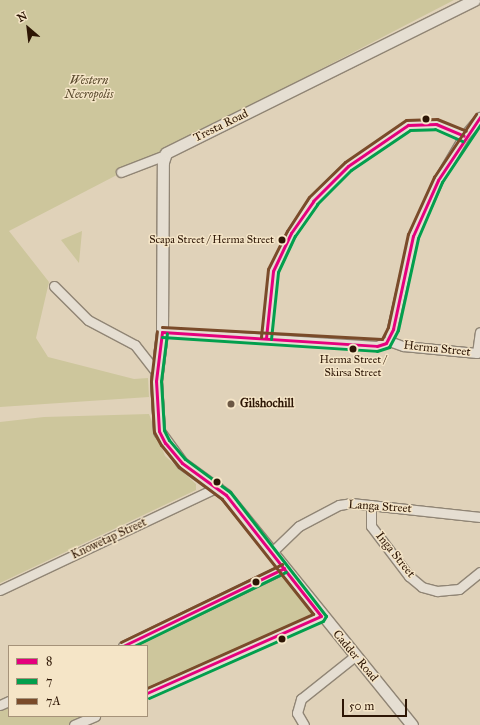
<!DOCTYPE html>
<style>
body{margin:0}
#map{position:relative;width:480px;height:725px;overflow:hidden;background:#e0d2b9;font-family:"IM FELL Great Primer",serif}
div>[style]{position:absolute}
.green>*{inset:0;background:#cdc69c}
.roads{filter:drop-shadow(1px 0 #908575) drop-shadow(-1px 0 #908575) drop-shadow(0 1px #908575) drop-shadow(0 -1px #908575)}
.minor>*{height:9px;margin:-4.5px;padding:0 4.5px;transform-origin:4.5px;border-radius:4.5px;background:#e5ded2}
.tertiary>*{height:11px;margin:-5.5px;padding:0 5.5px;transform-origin:5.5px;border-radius:5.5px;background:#e5ded2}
.bus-1>*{height:3px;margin:-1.5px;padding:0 1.5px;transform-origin:1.5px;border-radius:1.5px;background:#e5007d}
.bus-2>*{height:3px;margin:-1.5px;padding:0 1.5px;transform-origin:1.5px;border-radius:1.5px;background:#029f4d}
.bus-3>*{height:3px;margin:-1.5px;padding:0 1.5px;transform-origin:1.5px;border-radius:1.5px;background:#7a4b2a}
.dots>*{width:11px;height:11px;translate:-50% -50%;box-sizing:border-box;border:2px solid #f5e5c7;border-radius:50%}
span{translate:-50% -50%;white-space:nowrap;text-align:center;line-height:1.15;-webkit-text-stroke:3px #f5e5c7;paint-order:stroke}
.bus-label{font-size:11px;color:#2d1605}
.right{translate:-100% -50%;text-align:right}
.park-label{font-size:12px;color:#58482b;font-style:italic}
.street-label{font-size:12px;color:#2d1605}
.poi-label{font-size:12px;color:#2d1605;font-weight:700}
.left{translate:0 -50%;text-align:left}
.legend{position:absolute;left:8px;top:645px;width:140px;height:72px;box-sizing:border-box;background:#f5e5c7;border:1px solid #a59279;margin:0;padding:5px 7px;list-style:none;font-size:12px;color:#2d1605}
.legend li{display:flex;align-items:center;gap:8px;height:20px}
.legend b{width:20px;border:1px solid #a59279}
.north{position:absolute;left:8px;top:8px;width:40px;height:40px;-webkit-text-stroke:3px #f5e5c7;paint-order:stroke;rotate:332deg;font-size:11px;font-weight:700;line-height:16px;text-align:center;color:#2d1605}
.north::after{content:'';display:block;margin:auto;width:14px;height:18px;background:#2d1605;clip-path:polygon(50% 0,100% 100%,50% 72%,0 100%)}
.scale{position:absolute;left:342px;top:699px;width:65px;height:18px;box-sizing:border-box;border:2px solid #2d1605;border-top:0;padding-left:5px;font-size:12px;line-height:14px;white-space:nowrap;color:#2d1605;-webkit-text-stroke:3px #f5e5c7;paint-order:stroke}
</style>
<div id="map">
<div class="green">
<div style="clip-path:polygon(0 0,454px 0,9px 231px,49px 282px,36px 338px,48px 357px,134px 379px,148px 378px,149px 397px,0 407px)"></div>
<div style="clip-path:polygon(82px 231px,79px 263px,61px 240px)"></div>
<div style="clip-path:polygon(149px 414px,165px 456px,196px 484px,196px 490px,0 583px,0 422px,44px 417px)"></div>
<div style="clip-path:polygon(282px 569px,319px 615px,147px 692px,147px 646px,125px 646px)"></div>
<div style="clip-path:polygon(9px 703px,9px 716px,85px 716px,73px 725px,0 725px,0 707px)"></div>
</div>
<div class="roads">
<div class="minor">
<div style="left:121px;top:172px;width:47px;rotate:-21.1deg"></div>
<div style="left:54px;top:286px;width:48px;rotate:45deg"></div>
<div style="left:88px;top:320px;width:53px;rotate:28deg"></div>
<div style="left:135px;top:345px;width:36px;rotate:52deg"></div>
<div style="left:162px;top:332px;width:215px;rotate:3.7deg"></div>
<div style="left:377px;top:346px;width:13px;rotate:-23deg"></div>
<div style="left:266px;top:338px;width:67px;rotate:-84deg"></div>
<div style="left:273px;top:271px;width:42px;rotate:-64.7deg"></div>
<div style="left:291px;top:233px;width:39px;rotate:-55deg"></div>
<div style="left:313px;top:201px;width:49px;rotate:-45deg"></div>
<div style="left:348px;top:166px;width:73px;rotate:-34.3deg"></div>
<div style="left:408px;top:125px;width:28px;rotate:-2deg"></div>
<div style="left:436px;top:124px;width:30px;rotate:23deg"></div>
<div style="left:389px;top:341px;width:108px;rotate:-77.1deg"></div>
<div style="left:413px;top:236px;width:61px;rotate:-65.9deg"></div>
<div style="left:438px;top:180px;width:51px;rotate:-59.4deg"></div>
<div style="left:464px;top:136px;width:25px;rotate:-50deg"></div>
<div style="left:389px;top:341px;width:15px;rotate:20deg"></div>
<div style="left:403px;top:346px;width:74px;rotate:5.4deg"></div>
<div style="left:477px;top:353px;width:21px;rotate:-82deg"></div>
<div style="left:371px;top:505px;width:21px;rotate:90deg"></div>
<div style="left:371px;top:526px;width:63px;rotate:52.8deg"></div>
<div style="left:409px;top:576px;width:17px;rotate:40deg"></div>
<div style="left:422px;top:587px;width:16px;rotate:15deg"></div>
<div style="left:437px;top:591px;width:22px;rotate:-5deg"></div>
<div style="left:459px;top:589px;width:27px;rotate:-39deg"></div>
<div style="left:272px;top:552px;width:37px;rotate:-44deg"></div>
<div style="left:299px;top:526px;width:45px;rotate:-27.7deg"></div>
<div style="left:339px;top:505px;width:12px;rotate:-9deg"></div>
<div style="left:351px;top:503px;width:130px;rotate:6.2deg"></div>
<div style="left:0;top:590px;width:241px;rotate:-25.3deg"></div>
<div style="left:123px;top:646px;width:179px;rotate:-25.8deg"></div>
<div style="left:147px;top:693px;width:190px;rotate:-23.9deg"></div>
<div style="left:0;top:705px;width:10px;rotate:-24deg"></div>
<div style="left:74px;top:725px;width:23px;rotate:-23deg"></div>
<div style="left:304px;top:725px;width:14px;rotate:-120deg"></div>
<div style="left:297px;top:713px;width:15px;rotate:-74deg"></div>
<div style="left:301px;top:699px;width:69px;rotate:-38.5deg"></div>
</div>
<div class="tertiary">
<div style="left:412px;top:725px;width:296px;rotate:-129deg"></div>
<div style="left:226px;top:495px;width:54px;rotate:-144deg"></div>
<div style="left:182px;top:463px;width:39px;rotate:-126deg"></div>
<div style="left:159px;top:431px;width:50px;rotate:-93.4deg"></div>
<div style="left:156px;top:381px;width:49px;rotate:-83deg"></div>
<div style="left:162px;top:332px;width:170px;rotate:-89.7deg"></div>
<div style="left:163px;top:162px;width:9px;rotate:-72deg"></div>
<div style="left:166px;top:153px;width:344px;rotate:-26.4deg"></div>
</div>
</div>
<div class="bus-1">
<div style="left:162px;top:332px;width:215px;rotate:3.7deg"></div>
<div style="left:377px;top:346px;width:9px;rotate:-18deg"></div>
<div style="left:386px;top:343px;width:16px;rotate:-63deg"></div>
<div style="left:393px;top:329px;width:95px;rotate:-77.9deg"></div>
<div style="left:413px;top:236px;width:61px;rotate:-65.9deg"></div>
<div style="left:438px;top:180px;width:76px;rotate:-56.3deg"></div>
<div style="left:266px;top:338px;width:67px;rotate:-84deg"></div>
<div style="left:273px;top:271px;width:42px;rotate:-64.7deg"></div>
<div style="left:291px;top:233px;width:39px;rotate:-55deg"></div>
<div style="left:313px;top:201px;width:49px;rotate:-45deg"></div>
<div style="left:348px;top:166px;width:73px;rotate:-34.3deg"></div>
<div style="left:408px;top:125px;width:28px;rotate:-2deg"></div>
<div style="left:436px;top:124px;width:30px;rotate:23deg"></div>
<div style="left:123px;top:646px;width:179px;rotate:-25.8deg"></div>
<div style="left:147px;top:693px;width:190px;rotate:-23.9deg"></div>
<div style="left:321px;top:616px;width:154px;rotate:-128.1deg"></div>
<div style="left:226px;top:495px;width:54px;rotate:-144deg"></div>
<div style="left:182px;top:463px;width:26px;rotate:-130deg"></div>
<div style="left:165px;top:443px;width:13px;rotate:-117deg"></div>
<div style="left:159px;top:431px;width:50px;rotate:-93.4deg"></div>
<div style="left:156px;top:381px;width:49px;rotate:-83deg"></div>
</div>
<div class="bus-2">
<div style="left:162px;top:337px;width:215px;rotate:3.7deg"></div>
<div style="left:377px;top:351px;width:13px;rotate:-18deg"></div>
<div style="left:389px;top:347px;width:19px;rotate:-62deg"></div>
<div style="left:398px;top:330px;width:94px;rotate:-77.7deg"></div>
<div style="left:418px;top:238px;width:61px;rotate:-66.8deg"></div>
<div style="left:442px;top:182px;width:69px;rotate:-56.3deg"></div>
<div style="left:271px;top:339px;width:67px;rotate:-84deg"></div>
<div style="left:278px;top:272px;width:40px;rotate:-65deg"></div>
<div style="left:295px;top:236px;width:39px;rotate:-55deg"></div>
<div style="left:317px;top:204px;width:48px;rotate:-45deg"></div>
<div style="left:351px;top:170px;width:71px;rotate:-34.1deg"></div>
<div style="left:410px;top:130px;width:25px;rotate:-2deg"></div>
<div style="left:435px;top:129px;width:30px;rotate:24deg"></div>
<div style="left:134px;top:646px;width:169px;rotate:-26deg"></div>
<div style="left:149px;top:698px;width:190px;rotate:-23.9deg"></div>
<div style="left:323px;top:621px;width:6px;rotate:-59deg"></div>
<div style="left:326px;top:616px;width:157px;rotate:-127.7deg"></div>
<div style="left:230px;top:492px;width:56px;rotate:-143.7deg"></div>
<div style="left:185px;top:459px;width:25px;rotate:-130deg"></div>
<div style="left:169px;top:440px;width:11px;rotate:-117deg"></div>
<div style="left:164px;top:430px;width:49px;rotate:-93.5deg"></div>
<div style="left:161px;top:381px;width:48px;rotate:-82.9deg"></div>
</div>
<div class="bus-3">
<div style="left:162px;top:327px;width:220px;rotate:3.1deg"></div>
<div style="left:382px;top:339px;width:13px;rotate:-63deg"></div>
<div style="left:388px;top:327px;width:95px;rotate:-77.9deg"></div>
<div style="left:408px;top:234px;width:63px;rotate:-65.5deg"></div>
<div style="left:434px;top:177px;width:76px;rotate:-56.3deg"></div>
<div style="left:261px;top:337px;width:68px;rotate:-84.1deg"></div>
<div style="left:268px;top:269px;width:42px;rotate:-63.4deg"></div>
<div style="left:287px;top:231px;width:40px;rotate:-57.1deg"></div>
<div style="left:309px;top:197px;width:50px;rotate:-44.2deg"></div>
<div style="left:345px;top:162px;width:74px;rotate:-34.5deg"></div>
<div style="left:406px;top:120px;width:31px;rotate:-2deg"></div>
<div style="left:437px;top:119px;width:31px;rotate:22deg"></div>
<div style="left:121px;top:642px;width:179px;rotate:-25.8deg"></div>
<div style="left:147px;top:688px;width:182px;rotate:-24deg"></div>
<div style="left:313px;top:614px;width:147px;rotate:-128.4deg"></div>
<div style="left:222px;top:499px;width:54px;rotate:-143.3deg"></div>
<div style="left:179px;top:467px;width:28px;rotate:-129deg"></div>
<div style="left:161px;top:445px;width:15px;rotate:-118deg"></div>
<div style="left:154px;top:432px;width:51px;rotate:-93.4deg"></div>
<div style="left:151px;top:381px;width:50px;rotate:-83.2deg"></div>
</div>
<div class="dots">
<div style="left:426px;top:119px;background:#2d1605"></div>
<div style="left:282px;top:240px;background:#2d1605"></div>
<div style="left:353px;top:349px;background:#2d1605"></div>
<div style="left:231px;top:404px;background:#6c5844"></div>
<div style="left:217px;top:482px;background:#2d1605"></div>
<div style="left:256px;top:582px;background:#2d1605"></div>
<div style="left:282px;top:639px;background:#2d1605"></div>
</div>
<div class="bus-label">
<span class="right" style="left:274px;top:240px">Scapa Street / Herma Street</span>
<span style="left:353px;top:367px">Herma Street /<br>Skirsa Street</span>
</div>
<div class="park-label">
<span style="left:89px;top:88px">Western<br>Necropolis</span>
</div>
<div class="street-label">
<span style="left:221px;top:126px;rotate:-26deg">Tresta Road</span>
<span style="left:437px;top:349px;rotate:6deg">Herma Street</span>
<span style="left:380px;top:507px;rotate:4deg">Langa Street</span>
<span style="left:109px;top:539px;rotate:-25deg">Knowetap Street</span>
<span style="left:395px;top:555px;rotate:51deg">Inga Street</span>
<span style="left:355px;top:656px;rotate:50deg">Cadder Road</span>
</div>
<div class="poi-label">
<span class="left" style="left:240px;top:404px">Gilshochill</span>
</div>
<ul class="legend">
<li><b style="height:5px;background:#e5007d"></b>8</li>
<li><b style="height:5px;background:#029f4d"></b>7</li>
<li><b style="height:5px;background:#7a4b2a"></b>7A</li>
</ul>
<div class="north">N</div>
<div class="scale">50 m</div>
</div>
